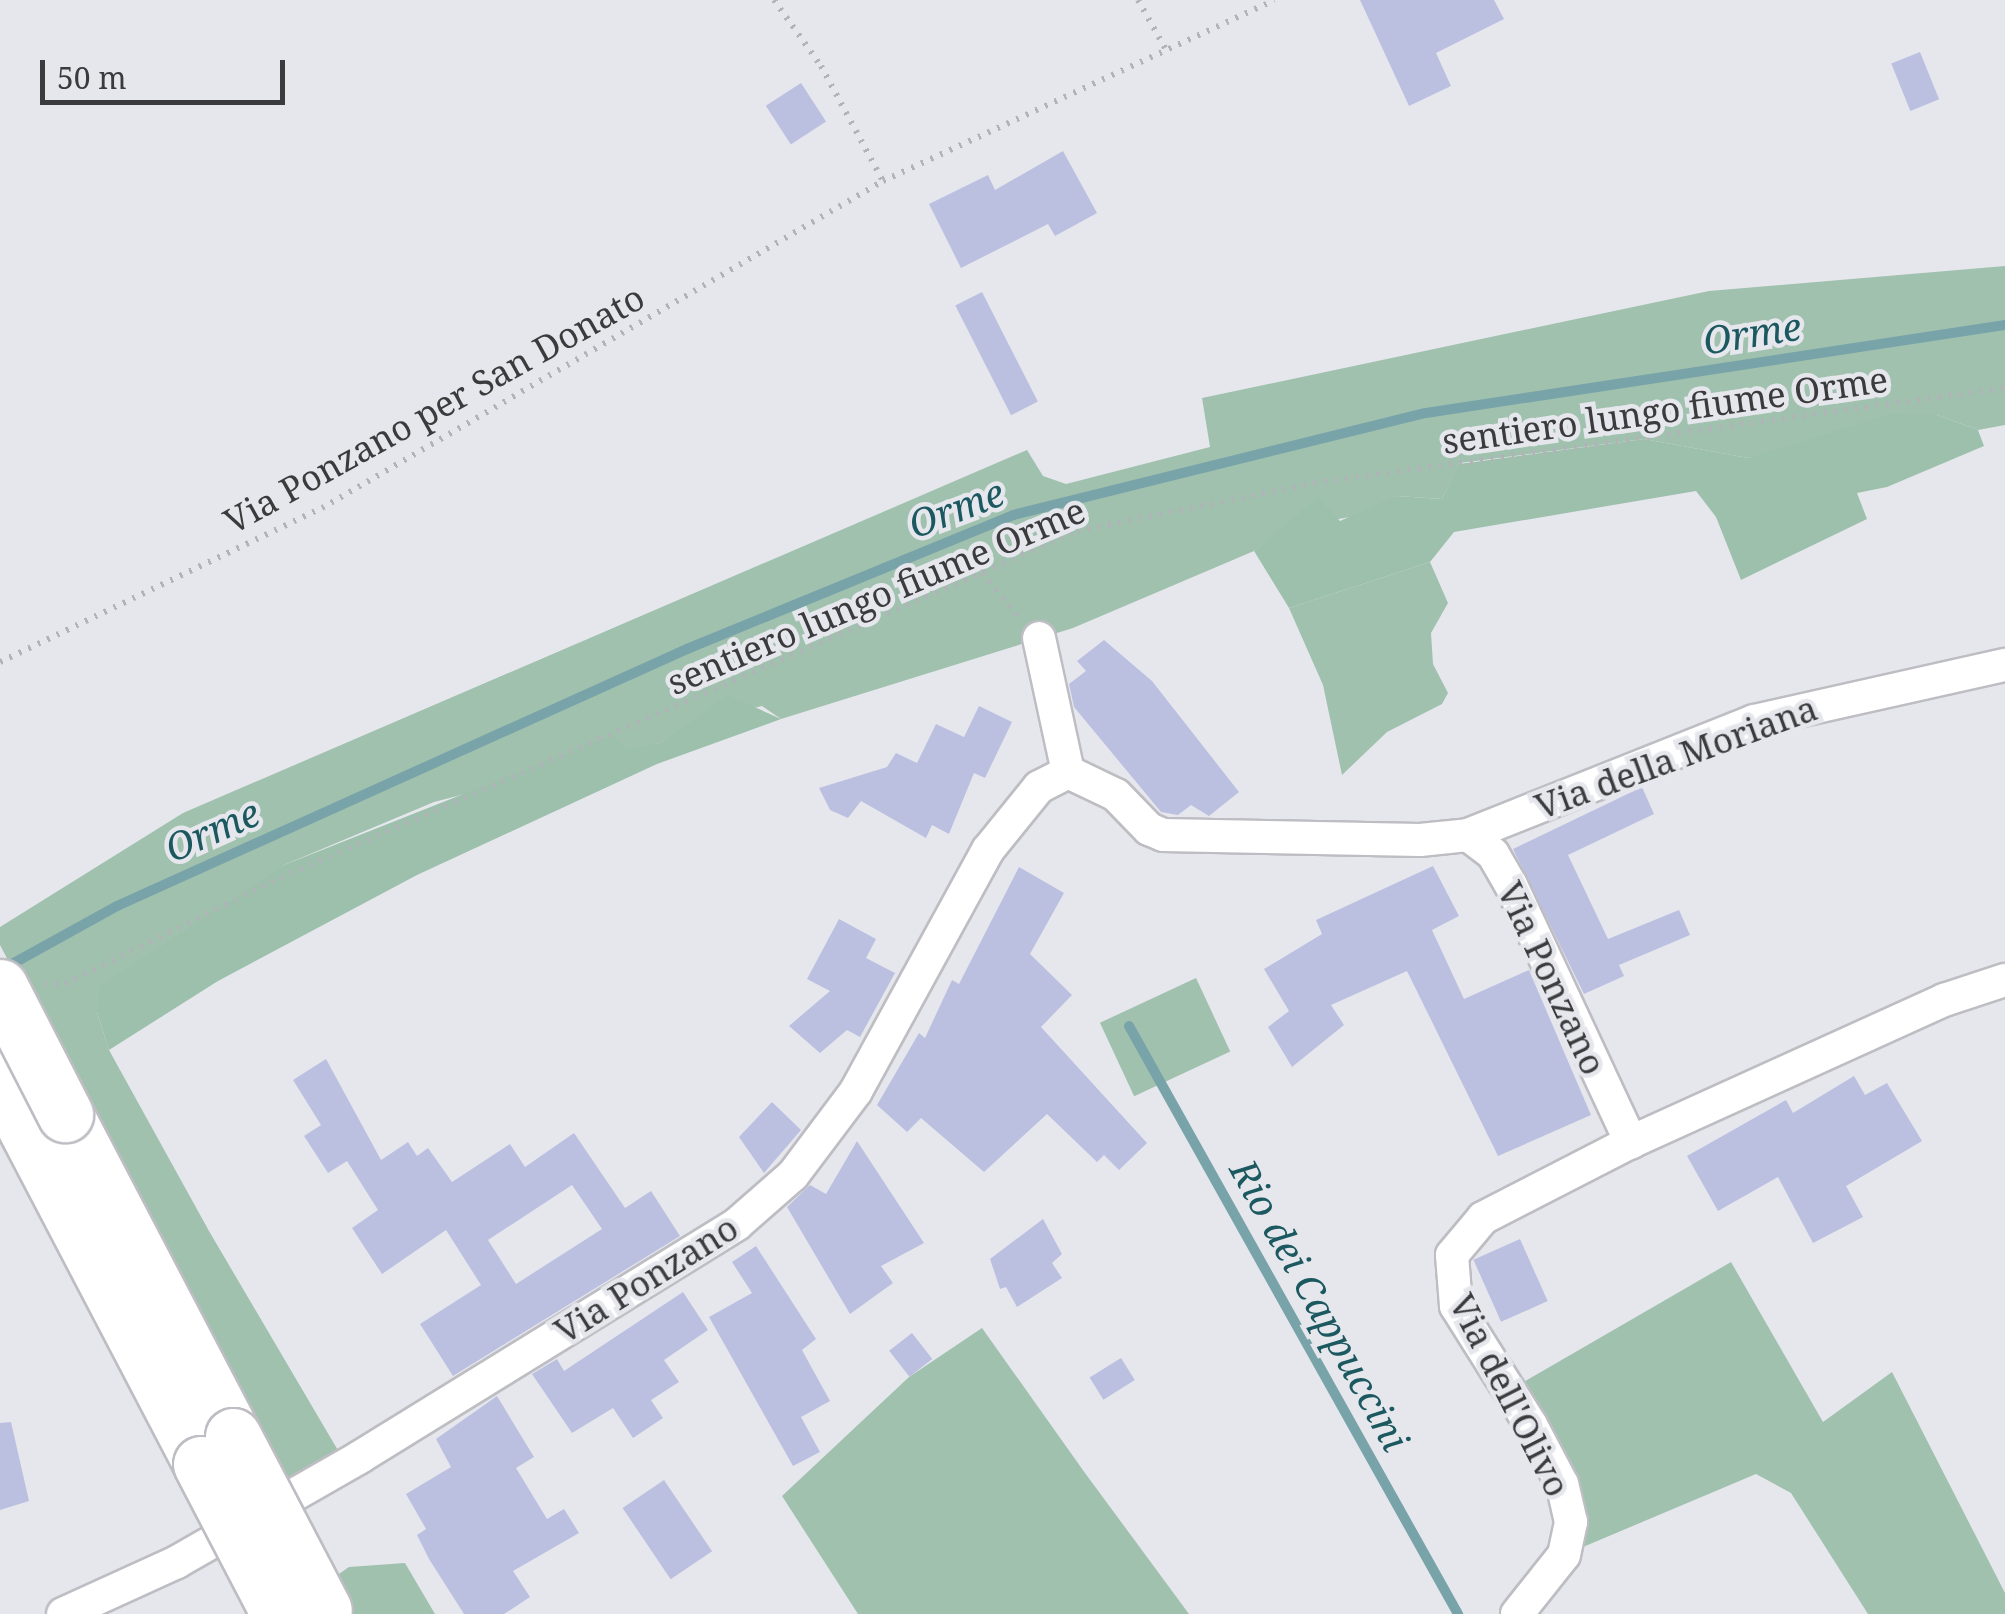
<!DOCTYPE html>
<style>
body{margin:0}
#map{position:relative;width:2005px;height:1614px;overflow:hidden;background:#e6e7ed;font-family:"Noto Serif",serif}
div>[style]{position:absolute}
.green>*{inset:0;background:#a0c1ae;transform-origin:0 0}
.forest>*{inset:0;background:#9dc0ac}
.stream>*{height:10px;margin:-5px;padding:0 5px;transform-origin:5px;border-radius:5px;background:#78a3a9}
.building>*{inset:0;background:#bbc0e1;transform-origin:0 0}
.path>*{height:6px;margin-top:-3px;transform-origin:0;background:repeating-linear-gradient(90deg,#b2b3b8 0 2.5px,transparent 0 10.5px)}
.roads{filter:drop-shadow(2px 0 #bdbdc3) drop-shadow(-2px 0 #bdbdc3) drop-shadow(0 2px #bdbdc3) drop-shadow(0 -2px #bdbdc3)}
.minor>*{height:32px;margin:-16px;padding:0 16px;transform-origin:16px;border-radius:16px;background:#fff}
.trunk>*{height:55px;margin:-27.5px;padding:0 27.5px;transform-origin:27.5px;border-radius:27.5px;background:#fff}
.bridges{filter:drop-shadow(2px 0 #bdbdc3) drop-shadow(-2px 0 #bdbdc3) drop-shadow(0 2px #bdbdc3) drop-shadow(0 -2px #bdbdc3)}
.trunk-bridge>*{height:55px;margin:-27.5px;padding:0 27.5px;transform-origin:27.5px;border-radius:27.5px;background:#fff}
span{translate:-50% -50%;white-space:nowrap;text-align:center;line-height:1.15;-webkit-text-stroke:9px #e6e7ed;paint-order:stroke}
.street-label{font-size:35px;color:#3b3b3d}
.water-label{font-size:38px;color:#1b585f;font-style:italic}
.scale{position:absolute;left:40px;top:60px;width:245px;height:45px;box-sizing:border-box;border:5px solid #3b3b3d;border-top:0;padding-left:12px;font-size:30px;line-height:35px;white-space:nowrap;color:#3b3b3d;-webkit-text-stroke:8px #e6e7ed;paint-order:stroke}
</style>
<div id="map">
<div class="green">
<div style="clip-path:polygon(2005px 266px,2005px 425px,1978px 430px,1937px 415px,1748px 458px,1644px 439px,1460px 463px,1442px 499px,1396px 496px,1363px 515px,1283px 528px,1254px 551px,1073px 628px,781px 719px,762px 706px,690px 724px,660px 743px,434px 802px,284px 865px,97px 1012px,109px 1050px,209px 1231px,346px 1464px,290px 1497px,0 945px,0 927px,183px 813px,1027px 450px,1043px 476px,1066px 484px,1210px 447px,1202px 398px,1709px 291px)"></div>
<div style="clip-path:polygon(1430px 562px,1448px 603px,1431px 633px,1433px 664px,1448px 693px,1442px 704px,1387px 732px,1342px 775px,1323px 685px,1289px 608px)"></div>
<div style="left:1196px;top:978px;width:81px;height:106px;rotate:65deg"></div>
<div style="clip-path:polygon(1731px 1262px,1823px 1422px,1892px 1372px,2005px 1593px,2005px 1614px,1868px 1614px,1791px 1493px,1756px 1474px,1564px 1555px,1571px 1522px,1508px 1391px)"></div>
<div style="clip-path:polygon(982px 1328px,1085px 1473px,1189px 1614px,858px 1614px,782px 1496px,909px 1377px)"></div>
<div style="clip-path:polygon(405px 1563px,435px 1614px,352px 1614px,333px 1578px,349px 1567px)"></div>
</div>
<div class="forest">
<div style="clip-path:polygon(1892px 413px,1937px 415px,1978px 430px,1984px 446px,1887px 487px,1857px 493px,1867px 519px,1741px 580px,1716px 517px,1696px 491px,1454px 532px,1430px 562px,1289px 608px,1254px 551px,1318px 497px,1340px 521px,1396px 496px,1442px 499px,1459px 464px,1644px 439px,1748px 458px)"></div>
<div style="clip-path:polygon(728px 695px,781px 719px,657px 764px,417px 875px,218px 981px,109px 1050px,97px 1012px,100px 986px,284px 865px,612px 735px,626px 749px,660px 743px)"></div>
</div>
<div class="stream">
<div style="left:3px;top:969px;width:130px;rotate:-28.9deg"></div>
<div style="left:117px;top:906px;width:625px;rotate:-24.27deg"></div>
<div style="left:687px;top:649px;width:352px;rotate:-22.3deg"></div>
<div style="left:1013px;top:515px;width:425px;rotate:-13.9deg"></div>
<div style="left:1426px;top:413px;width:586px;rotate:-8.64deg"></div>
<div style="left:1129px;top:1026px;width:674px;rotate:60.77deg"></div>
</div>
<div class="building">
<div style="clip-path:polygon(1360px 0,1494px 0,1504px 19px,1436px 53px,1451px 86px,1409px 106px)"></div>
<div style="left:1920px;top:52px;width:51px;height:31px;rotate:68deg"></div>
<div style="left:801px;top:83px;width:46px;height:42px;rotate:57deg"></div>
<div style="clip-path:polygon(1063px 151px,1097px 213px,1055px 236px,1048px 224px,961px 268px,929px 204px,988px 175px,995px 190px)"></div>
<div style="left:982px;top:292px;width:123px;height:30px;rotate:63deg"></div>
<div style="clip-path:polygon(1104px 640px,1152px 681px,1239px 792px,1209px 816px,1191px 805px,1178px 815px,1161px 812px,1074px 707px,1069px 684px,1086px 671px,1077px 661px)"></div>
<div style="clip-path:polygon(979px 706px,1012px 722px,985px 778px,974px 773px,949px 834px,932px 825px,926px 838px,861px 801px,848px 818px,830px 810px,819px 788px,887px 767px,896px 753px,917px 763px,936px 724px,964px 737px)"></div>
<div style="clip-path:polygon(1642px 787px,1654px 814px,1568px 855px,1608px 939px,1679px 910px,1690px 935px,1619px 965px,1624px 976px,1584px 994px,1513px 849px)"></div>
<div style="clip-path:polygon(1433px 866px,1459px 916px,1432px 930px,1464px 999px,1529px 970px,1591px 1115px,1498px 1156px,1407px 971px,1331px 1005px,1344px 1025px,1292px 1067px,1268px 1027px,1289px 1011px,1264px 969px,1322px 934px,1316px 920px)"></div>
<div style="clip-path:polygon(1019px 867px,1064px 893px,1030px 954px,1072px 995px,1041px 1027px,1147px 1143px,1119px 1170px,1104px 1155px,1097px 1162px,1047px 1114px,984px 1172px,921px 1118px,907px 1132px,877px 1105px,919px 1033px,925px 1038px,952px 980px,959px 984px)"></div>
<div style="clip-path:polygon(839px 919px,876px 939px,866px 958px,895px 973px,860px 1037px,847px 1030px,820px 1053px,789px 1026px,830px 991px,807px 979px)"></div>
<div style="clip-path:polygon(evenodd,326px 1059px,381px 1160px,408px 1142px,417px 1156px,428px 1148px,452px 1182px,510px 1144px,525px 1167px,574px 1133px,625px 1208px,651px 1191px,680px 1236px,453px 1376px,420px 1324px,481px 1285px,446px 1230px,382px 1274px,352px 1228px,378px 1210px,347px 1161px,328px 1173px,304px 1136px,321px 1125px,293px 1080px,326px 1059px,572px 1185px,602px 1229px,516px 1284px,488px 1240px,572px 1185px)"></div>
<div style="clip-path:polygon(1854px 1076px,1865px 1095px,1887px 1083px,1922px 1141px,1846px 1186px,1863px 1217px,1813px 1243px,1778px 1177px,1718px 1211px,1687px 1156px,1786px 1100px,1793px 1113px)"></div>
<div style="clip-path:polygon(772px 1102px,801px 1130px,764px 1173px,739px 1137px)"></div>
<div style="clip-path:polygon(857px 1141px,924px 1243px,881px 1266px,893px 1283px,850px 1314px,787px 1207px,810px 1185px,826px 1194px)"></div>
<div style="clip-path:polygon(1043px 1219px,1062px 1254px,1052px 1263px,1062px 1278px,1017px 1307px,1006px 1287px,1000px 1289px,990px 1259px)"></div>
<div style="left:1520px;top:1239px;width:68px;height:51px;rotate:66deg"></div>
<div style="clip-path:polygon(756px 1246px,816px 1339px,802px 1350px,830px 1401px,801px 1417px,820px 1452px,793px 1466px,709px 1317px,752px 1293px,732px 1262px)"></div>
<div style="clip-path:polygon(683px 1292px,708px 1330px,664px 1360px,679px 1382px,651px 1400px,663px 1418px,633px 1438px,613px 1408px,572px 1433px,532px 1374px,557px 1359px,564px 1371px)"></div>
<div style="left:912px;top:1333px;width:33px;height:29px;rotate:52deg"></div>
<div style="left:1121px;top:1358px;width:26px;height:37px;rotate:58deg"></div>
<div style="clip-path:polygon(497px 1396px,534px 1457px,516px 1468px,547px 1519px,564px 1509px,579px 1533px,513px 1571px,530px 1597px,504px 1614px,464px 1614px,429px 1559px,417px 1535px,426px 1529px,406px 1494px,451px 1467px,436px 1439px)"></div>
<div style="clip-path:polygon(11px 1422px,29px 1501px,0 1510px,0 1423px)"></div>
<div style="left:664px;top:1480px;width:86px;height:50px;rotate:56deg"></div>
</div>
<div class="path">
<div style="left:774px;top:0;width:81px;rotate:54.5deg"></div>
<div style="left:821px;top:66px;width:131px;rotate:61.7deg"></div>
<div style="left:1138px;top:0;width:55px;rotate:60.6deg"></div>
<div style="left:982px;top:573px;width:58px;rotate:50.6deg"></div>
<div style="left:0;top:662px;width:357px;rotate:-25.6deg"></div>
<div style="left:322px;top:508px;width:649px;rotate:-30.24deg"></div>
<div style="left:883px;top:181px;width:431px;rotate:-24.8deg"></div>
<div style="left:45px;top:984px;width:20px"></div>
<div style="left:65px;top:984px;width:230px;rotate:-26.3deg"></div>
<div style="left:271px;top:882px;width:879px;rotate:-23.53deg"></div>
<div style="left:1077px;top:531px;width:242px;rotate:-11.4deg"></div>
<div style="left:1314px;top:483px;width:697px;rotate:-7.83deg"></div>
</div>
<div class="roads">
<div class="minor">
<div style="left:1068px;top:772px;width:53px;rotate:25.6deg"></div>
<div style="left:1116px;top:795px;width:47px;rotate:45.9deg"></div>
<div style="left:1149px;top:829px;width:15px;rotate:23deg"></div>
<div style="left:1163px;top:835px;width:257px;rotate:1.1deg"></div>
<div style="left:1420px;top:840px;width:48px;rotate:-5.9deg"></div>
<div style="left:1468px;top:835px;width:31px;rotate:37deg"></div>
<div style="left:1493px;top:854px;width:36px;rotate:60deg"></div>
<div style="left:1511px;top:885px;width:284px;rotate:65deg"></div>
<div style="left:1631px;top:1142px;width:344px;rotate:-24.4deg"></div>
<div style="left:1944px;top:1000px;width:64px;rotate:-18.2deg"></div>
<div style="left:1468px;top:835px;width:308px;rotate:-21.7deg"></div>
<div style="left:1754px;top:721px;width:257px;rotate:-12.6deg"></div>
<div style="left:63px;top:1614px;width:125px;rotate:-24.5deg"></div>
<div style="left:177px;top:1562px;width:211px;rotate:-29.8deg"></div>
<div style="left:360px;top:1457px;width:443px;rotate:-31.7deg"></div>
<div style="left:737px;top:1224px;width:74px;rotate:-41.2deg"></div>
<div style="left:793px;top:1175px;width:105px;rotate:-53.1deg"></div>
<div style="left:856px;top:1091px;width:275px;rotate:-61.3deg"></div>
<div style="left:988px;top:850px;width:81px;rotate:-51deg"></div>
<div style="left:1039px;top:787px;width:33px;rotate:-27deg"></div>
<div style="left:1068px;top:772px;width:137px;rotate:-102.2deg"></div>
<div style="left:1517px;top:1614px;width:75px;rotate:-51.5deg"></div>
<div style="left:1564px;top:1555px;width:34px;rotate:-78deg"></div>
<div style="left:1571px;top:1522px;width:39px;rotate:-103deg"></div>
<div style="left:1562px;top:1484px;width:67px;rotate:-117.7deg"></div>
<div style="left:1531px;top:1425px;width:141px;rotate:-122.2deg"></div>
<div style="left:1456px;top:1306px;width:51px;rotate:-94.5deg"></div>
<div style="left:1452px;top:1255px;width:48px;rotate:-50deg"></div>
<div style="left:1483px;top:1218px;width:166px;rotate:-27.2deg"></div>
</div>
<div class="trunk">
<div style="left:0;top:1079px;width:434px;rotate:62.4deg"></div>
<div style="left:65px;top:1114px;width:363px;rotate:62.4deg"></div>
</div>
</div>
<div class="bridges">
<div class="trunk-bridge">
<div style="left:0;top:987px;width:143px;rotate:62.9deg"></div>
<div style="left:233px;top:1436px;width:196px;rotate:62.4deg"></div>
<div style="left:201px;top:1464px;width:169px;rotate:62.5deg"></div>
</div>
</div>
<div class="street-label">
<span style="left:434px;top:409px;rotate:-29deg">Via Ponzano per San Donato</span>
<span style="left:1665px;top:410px;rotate:-8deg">sentiero lungo fiume Orme</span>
<span style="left:876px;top:596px;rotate:-23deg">sentiero lungo fiume Orme</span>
<span style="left:1676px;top:757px;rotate:-20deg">Via della Moriana</span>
<span style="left:1552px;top:978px;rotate:65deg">Via Ponzano</span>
<span style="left:646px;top:1279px;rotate:-32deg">Via Ponzano</span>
<span style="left:1510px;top:1395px;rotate:63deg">Via dell'Olivo</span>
</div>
<div class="water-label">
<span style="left:1752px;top:333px;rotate:-9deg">Orme</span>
<span style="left:956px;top:508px;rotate:-21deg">Orme</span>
<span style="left:212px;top:830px;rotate:-24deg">Orme</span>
<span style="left:1320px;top:1305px;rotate:61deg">Rio dei Cappuccini</span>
</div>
<div class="scale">50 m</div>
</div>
